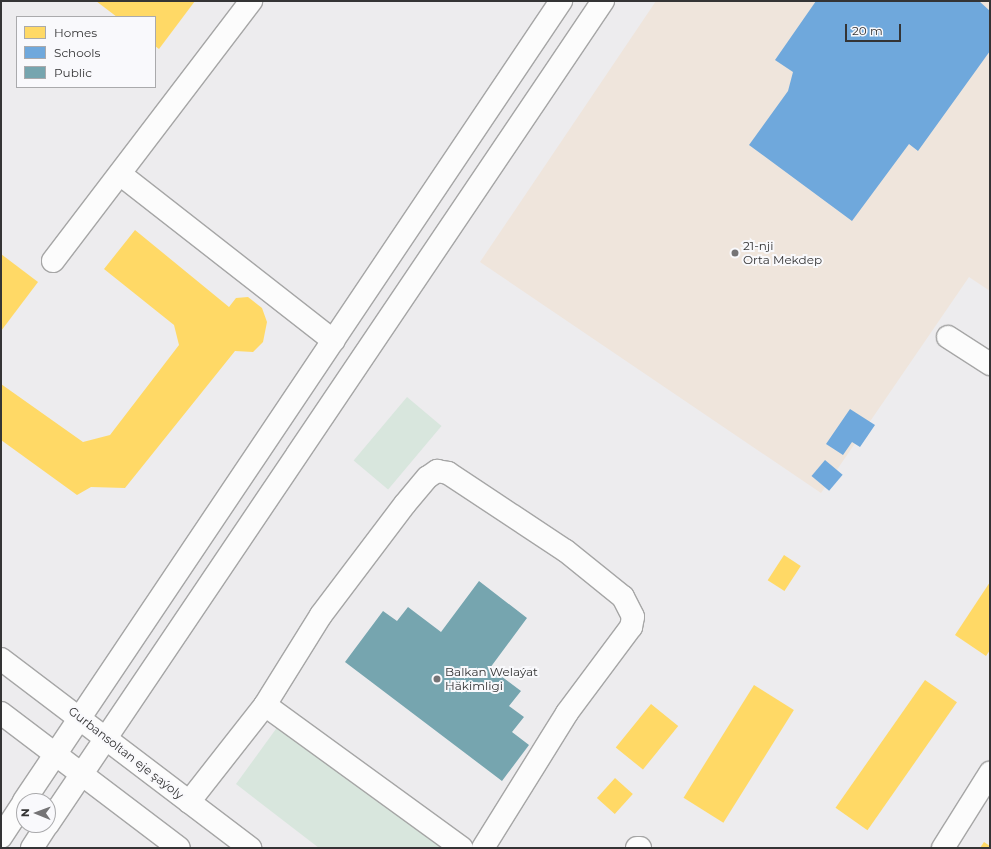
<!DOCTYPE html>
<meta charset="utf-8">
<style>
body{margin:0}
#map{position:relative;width:991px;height:849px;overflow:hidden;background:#edecee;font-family:Montserrat,sans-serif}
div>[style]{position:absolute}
.education>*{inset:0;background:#efe5dc}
.green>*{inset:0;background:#d8e6dd;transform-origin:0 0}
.homes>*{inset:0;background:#ffd966;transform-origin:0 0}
.schools>*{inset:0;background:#6fa8dc;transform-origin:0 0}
.public>*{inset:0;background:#76a5af}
.roads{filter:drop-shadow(1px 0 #a6a6a6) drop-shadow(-1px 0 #a6a6a6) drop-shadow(0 1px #a6a6a6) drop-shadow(0 -1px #a6a6a6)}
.minor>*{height:22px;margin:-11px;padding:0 11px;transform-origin:11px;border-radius:11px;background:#fcfcfc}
.major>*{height:22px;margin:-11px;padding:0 11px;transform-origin:11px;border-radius:11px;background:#fcfcfc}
.dots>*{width:11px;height:11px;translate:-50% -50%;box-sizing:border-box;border:2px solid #f9f9fc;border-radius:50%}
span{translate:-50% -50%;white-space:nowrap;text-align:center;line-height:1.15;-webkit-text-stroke:4px #f9f9fc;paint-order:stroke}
.poi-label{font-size:12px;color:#343435}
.left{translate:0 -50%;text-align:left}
.street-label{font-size:12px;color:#343435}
.frame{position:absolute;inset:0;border:2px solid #343435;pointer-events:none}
.legend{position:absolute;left:16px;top:16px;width:140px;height:72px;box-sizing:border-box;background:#f9f9fc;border:1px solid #aaaaac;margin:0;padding:5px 7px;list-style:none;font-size:12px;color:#343435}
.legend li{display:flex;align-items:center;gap:8px;height:20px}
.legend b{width:20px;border:1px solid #aaaaac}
.north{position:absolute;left:16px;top:793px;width:40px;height:40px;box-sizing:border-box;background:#f9f9fc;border:1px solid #aaaaac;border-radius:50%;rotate:271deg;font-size:11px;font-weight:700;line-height:16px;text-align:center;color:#343435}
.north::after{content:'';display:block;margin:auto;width:14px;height:18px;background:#757476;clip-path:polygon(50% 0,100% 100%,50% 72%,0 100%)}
.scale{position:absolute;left:845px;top:24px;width:56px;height:18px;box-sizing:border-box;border:2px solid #343435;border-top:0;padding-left:5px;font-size:12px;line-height:14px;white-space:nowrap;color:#343435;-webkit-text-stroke:3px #f9f9fc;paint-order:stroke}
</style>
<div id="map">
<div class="education">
<div style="clip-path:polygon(656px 1px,990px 1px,990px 291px,969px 277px,821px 493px,480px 262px)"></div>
</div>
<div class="green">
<div style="left:407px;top:397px;width:45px;height:83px;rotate:40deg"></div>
<div style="clip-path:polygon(281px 722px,446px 848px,319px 848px,236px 784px)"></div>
</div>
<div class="homes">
<div style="clip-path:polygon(96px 1px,195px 1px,159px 49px,155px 46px,155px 17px,117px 17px)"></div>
<div style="clip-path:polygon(135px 230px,229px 307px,236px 298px,248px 297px,262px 308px,267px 322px,263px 342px,253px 352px,235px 351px,125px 488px,91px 487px,77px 495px,1px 440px,1px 384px,83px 442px,110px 435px,179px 345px,174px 325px,104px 269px)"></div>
<div style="clip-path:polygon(1px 254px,38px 282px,1px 331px)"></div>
<div style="left:784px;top:555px;width:20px;height:30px;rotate:33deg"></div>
<div style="clip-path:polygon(990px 582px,990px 650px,986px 656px,955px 635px)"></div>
<div style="left:925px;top:680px;width:39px;height:156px;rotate:35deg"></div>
<div style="left:754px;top:685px;width:47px;height:133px;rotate:32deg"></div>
<div style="left:651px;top:704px;width:35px;height:56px;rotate:39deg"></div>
<div style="left:615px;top:778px;width:24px;height:27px;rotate:42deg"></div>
<div style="clip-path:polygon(984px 842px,990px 846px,990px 848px,980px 848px)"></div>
</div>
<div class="schools">
<div style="clip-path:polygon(816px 1px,979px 1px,990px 11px,990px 51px,918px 151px,909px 144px,852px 221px,749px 145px,788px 91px,793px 72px,775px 60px)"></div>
<div style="clip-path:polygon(850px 409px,875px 425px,860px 447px,852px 442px,843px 455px,826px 444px)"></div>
<div style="left:825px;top:460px;width:23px;height:21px;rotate:40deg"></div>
</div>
<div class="public">
<div style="clip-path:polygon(479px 581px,527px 618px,490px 668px,521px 691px,509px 706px,524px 717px,512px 732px,529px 745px,502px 781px,345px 662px,383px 611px,397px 621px,408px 607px,441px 632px)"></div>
</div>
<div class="roads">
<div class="minor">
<div style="left:120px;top:174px;width:271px;rotate:38deg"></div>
<div style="left:53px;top:261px;width:327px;rotate:-52.7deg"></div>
<div style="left:948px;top:337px;width:50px;rotate:32.7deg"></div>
<div style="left:265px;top:705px;width:243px;rotate:36deg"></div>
<div style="left:24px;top:801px;width:964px;rotate:-56.13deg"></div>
<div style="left:189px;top:802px;width:123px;rotate:-51.9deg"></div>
<div style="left:265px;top:705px;width:106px;rotate:-58.1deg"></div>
<div style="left:321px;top:615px;width:139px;rotate:-52.9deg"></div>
<div style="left:405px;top:504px;width:35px;rotate:-50deg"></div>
<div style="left:428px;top:477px;width:11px;rotate:-34deg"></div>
<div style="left:437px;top:471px;width:11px;rotate:10deg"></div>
<div style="left:448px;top:473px;width:141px;rotate:33.5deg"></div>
<div style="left:566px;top:551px;width:73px;rotate:38.9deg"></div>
<div style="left:623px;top:597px;width:22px;rotate:63deg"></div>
<div style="left:633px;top:617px;width:10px;rotate:101deg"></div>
<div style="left:631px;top:627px;width:107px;rotate:126.7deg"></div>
<div style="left:567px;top:713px;width:159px;rotate:121.9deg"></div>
<div style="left:48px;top:824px;width:993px;rotate:-56.01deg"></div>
<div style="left:1px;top:837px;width:42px;rotate:-56.7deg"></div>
<div style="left:32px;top:848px;width:27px;rotate:-57deg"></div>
<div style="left:637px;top:848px;width:3px"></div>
<div style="left:943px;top:848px;width:89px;rotate:-57.9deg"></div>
</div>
<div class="major">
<div style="left:1px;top:659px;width:313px;rotate:37.2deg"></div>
<div style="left:1px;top:713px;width:223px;rotate:37.2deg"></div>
</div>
</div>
<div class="dots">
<div style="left:735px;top:253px;background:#757476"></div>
<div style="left:437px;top:679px;background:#757476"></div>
</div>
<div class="poi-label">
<span class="left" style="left:743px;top:253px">21-nji<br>Orta Mekdep</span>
<span class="left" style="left:445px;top:679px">Balkan Welaýat<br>Häkimligi</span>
</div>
<div class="street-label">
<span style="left:126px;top:753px;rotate:38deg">Gurbansoltan eje şaýoly</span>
</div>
<div class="frame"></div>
<ul class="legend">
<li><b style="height:11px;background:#ffd966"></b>Homes</li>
<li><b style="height:11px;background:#6fa8dc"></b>Schools</li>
<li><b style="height:11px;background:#76a5af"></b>Public</li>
</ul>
<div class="north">N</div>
<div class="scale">20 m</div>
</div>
